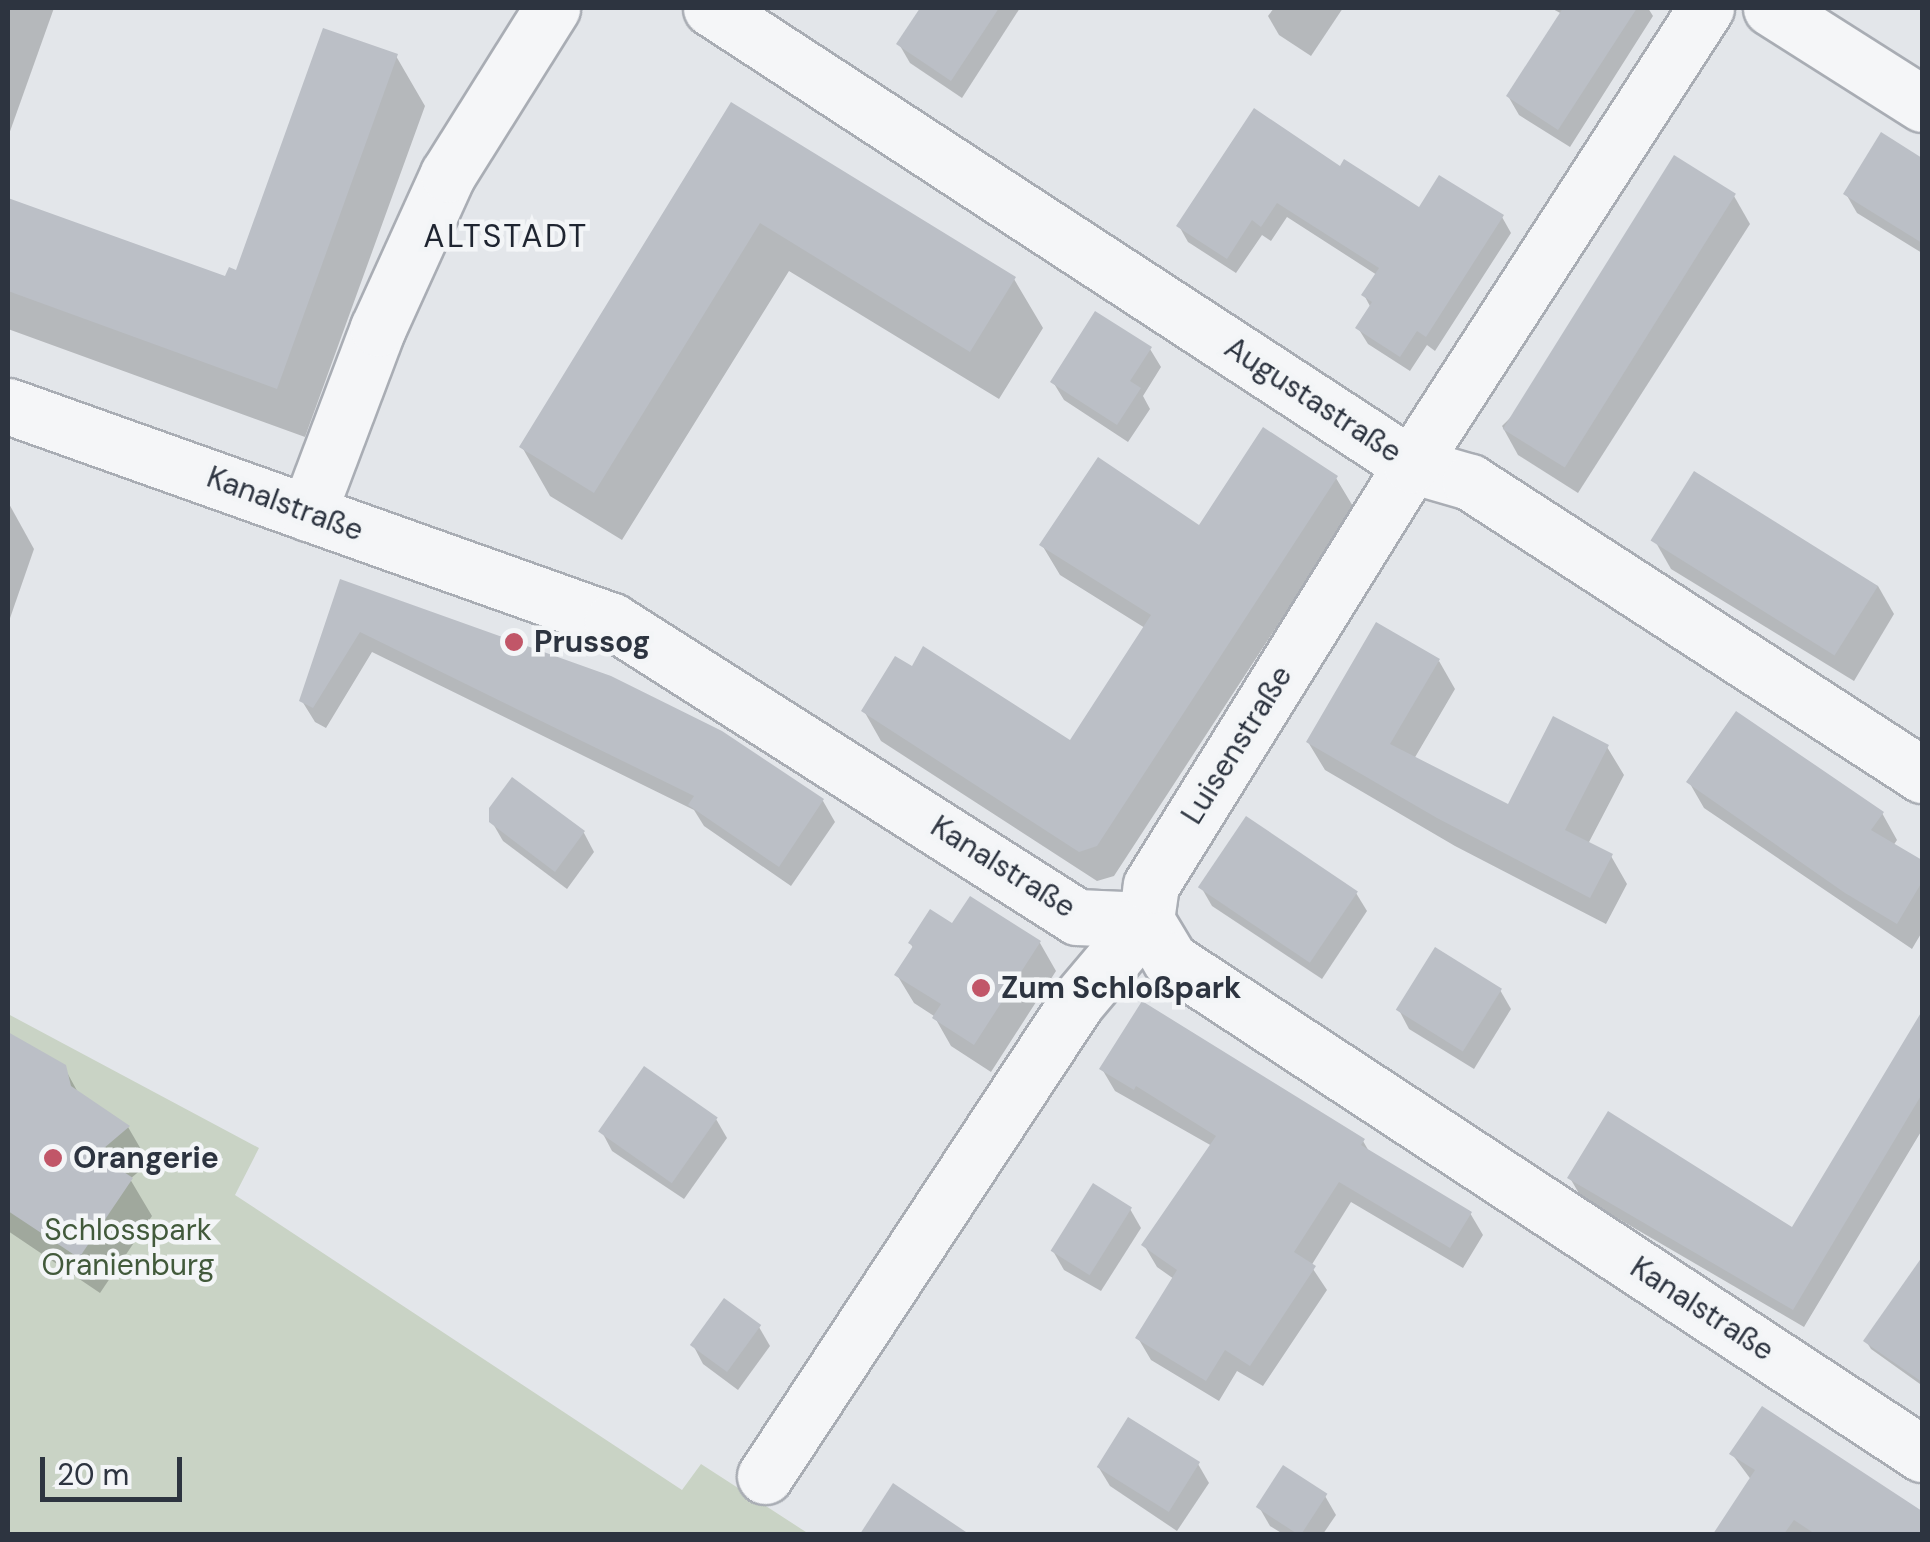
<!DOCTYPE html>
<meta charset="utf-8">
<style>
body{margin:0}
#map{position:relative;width:1930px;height:1542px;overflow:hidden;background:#e3e6ea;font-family:"DM Sans",sans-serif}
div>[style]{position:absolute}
.green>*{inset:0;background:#c9d3c5}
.shadow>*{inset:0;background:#0003}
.building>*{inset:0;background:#bbbfc6;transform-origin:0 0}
.roads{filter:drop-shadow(2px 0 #a9adb4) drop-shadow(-2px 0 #a9adb4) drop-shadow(0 2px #a9adb4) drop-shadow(0 -2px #a9adb4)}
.minor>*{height:55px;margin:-27.5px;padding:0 27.5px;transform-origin:27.5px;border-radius:27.5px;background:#f5f6f8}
.dots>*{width:28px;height:28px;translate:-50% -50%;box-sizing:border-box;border:5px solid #f3f5f7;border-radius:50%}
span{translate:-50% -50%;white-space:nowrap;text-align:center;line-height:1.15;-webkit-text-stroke:9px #f3f5f7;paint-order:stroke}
.street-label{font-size:30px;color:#2d3440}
.poi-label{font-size:30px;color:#2d3440;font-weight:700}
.left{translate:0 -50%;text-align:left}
.park-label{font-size:30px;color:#425a3b}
.neighbourhood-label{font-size:32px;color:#1f2531;letter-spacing:2.5px}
.frame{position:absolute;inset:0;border:10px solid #2d3440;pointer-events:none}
.scale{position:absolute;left:40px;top:1457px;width:142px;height:45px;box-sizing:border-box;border:5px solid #2d3440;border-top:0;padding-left:12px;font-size:30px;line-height:35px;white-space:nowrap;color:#2d3440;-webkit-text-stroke:8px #f3f5f7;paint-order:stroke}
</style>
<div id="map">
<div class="green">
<div style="clip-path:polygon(8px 1014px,259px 1148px,235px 1195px,682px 1490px,701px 1464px,809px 1534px,8px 1534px)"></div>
</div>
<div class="shadow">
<div style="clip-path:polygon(8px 8px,54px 8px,8px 137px)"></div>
<div style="clip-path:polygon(923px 8px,1020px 8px,962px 98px,910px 63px,899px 44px)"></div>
<div style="clip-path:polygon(1274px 8px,1343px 8px,1311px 56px,1279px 35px,1268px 16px)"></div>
<div style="clip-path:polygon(1551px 8px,1648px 8px,1653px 16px,1570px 147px,1519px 115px,1508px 96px,1562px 14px)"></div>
<div style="clip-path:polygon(396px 56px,425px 106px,305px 437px,8px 329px,8px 201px,227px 280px,237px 273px)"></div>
<div style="clip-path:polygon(731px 105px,1014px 279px,1043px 328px,999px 399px,789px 271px,622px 540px,550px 496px,522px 447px)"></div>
<div style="clip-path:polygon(1882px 136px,1922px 159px,1922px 253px,1857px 213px,1846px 194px)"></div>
<div style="clip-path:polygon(1341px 170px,1419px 210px,1502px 217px,1511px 233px,1435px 351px,1427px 345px,1410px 371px,1368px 344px,1358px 328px,1371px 308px,1364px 295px,1377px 275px,1287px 217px,1271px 241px,1262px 235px,1236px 273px,1188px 242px,1179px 226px)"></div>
<div style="clip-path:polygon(1734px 196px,1750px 224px,1578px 493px,1518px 455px,1502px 426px)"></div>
<div style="clip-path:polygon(1150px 349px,1161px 367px,1143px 396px,1150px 409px,1128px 442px,1064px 400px,1053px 382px)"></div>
<div style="clip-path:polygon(1336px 478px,1354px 508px,1114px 876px,1097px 881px,881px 741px,864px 711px,1071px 744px,1145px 628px,1060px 575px,1042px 545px,1200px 528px)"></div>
<div style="clip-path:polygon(8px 502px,34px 549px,8px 624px)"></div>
<div style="clip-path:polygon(1655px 541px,1878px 586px,1894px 614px,1854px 681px,1671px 569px)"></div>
<div style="clip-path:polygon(341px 582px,823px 801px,835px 822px,791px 886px,704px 826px,694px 810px,372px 652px,326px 728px,315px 722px,302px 701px)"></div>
<div style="clip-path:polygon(1439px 661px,1455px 689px,1414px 759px,1509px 808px,1607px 747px,1624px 775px,1588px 844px,1611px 856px,1627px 884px,1606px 924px,1455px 846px,1325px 770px,1308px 742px)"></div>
<div style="clip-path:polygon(513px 780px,584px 833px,594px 852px,567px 889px,503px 841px,492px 822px)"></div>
<div style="clip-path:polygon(1689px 782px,1882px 813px,1897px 840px,1893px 846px,1922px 863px,1922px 932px,1912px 949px,1704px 808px)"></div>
<div style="clip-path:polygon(1201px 887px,1356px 893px,1367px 911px,1322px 979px,1212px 906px)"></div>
<div style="clip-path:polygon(953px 926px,1040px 943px,1056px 971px,991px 1072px,951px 1046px,934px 1016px,914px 1003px,897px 975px,914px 949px,910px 943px)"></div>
<div style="clip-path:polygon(1500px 990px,1511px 1009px,1474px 1069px,1409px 1029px,1399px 1010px)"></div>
<div style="clip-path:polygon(8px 1035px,64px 1067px,80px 1096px,128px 1127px,149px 1163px,130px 1179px,152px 1216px,100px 1293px,8px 1231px)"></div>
<div style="clip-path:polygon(1900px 1054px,1922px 1067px,1922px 1130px,1804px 1327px,1581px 1197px,1570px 1178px,1793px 1231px)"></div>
<div style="clip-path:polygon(1102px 1069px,1363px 1141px,1370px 1153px,1470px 1213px,1483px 1235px,1463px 1268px,1351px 1202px,1311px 1266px,1327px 1290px,1263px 1386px,1237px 1371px,1219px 1401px,1151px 1360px,1138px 1338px,1174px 1279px,1157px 1267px,1144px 1245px,1212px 1146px,1115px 1091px)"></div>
<div style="clip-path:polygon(716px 1119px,727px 1138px,684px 1199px,612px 1151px,602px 1132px)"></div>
<div style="clip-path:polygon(1130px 1209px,1141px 1228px,1101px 1291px,1064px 1270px,1053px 1251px)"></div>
<div style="clip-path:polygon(1909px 1281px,1922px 1291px,1920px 1384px,1871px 1349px,1866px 1341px)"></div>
<div style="clip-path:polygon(759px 1327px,770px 1346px,738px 1390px,703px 1364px,693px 1345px)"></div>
<div style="clip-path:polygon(1763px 1409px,1922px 1514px,1922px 1534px,1716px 1534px,1752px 1481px,1732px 1454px)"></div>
<div style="clip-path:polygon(1198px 1464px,1209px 1483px,1177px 1531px,1110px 1486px,1099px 1468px)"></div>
<div style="clip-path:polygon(1325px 1496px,1336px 1515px,1323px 1534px,1283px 1534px,1270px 1526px,1259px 1507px)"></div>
</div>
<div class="building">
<div style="clip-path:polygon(920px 8px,999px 8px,951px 81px,896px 44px)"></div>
<div style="clip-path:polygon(1563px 8px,1637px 8px,1558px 130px,1506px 96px)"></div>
<div style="clip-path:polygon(323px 28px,398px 54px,277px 389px,8px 291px,8px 198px,225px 276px,229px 267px,236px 270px)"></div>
<div style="clip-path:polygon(731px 102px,1016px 277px,970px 352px,760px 223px,594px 493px,519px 447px)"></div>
<div style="clip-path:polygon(1254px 108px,1340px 166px,1344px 159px,1419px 207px,1439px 175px,1504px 215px,1426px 337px,1417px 331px,1400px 357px,1355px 328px,1372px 302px,1361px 295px,1379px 268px,1277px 203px,1261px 227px,1252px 220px,1227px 259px,1176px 226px)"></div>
<div style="clip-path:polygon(1881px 132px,1922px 158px,1922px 243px,1843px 194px)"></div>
<div style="left:1674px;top:155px;width:73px;height:323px;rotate:32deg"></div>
<div style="clip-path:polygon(1095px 311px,1152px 347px,1130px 381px,1141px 388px,1117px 425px,1050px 382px)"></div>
<div style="clip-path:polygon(1263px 427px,1338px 476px,1097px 846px,1079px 852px,861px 711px,895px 656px,912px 666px,923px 646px,1070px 740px,1151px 615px,1039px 545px,1098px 457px,1199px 525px)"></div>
<div style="left:1694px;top:471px;width:217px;height:82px;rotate:32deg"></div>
<div style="clip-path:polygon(340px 579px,611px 676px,722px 731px,824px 799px,779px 867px,688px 805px,694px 796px,360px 632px,313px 708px,299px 701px)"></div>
<div style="clip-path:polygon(1376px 622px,1440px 659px,1390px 744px,1508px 804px,1553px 716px,1609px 745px,1565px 830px,1613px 854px,1590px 898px,1437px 818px,1306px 742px)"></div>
<div style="clip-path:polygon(1736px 711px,1884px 812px,1871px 830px,1922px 860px,1922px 882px,1897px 924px,1845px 893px,1686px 782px)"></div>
<div style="clip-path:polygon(512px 777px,585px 831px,555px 872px,489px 822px,489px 808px)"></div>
<div style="left:1246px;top:816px;width:135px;height:86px;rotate:34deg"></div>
<div style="clip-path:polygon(970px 896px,1041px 941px,974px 1045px,932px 1018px,941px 1004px,894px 975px,913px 946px,908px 943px,930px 909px,952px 923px)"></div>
<div style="left:1435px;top:947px;width:79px;height:74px;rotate:32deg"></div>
<div style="clip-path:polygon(1142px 1001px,1365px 1139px,1361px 1145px,1472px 1212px,1450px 1248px,1339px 1182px,1294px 1252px,1316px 1266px,1250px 1366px,1225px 1350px,1206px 1381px,1135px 1338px,1177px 1270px,1141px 1245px,1216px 1136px,1136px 1086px,1134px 1090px,1099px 1069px)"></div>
<div style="clip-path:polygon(1922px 1011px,1922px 1094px,1793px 1310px,1567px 1178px,1608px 1111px,1792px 1227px)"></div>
<div style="clip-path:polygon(8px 1032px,66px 1065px,71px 1086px,130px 1126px,97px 1154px,133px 1178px,79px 1258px,8px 1211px)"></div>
<div style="left:644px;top:1066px;width:90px;height:80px;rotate:35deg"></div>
<div style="left:1093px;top:1183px;width:46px;height:80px;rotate:32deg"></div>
<div style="clip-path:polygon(1922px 1257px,1922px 1382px,1863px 1341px)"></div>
<div style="left:724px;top:1298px;width:46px;height:58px;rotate:36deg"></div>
<div style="clip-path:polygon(1762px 1406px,1922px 1511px,1922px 1534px,1815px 1534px,1794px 1520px,1784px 1534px,1713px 1534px,1755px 1470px,1729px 1454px)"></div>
<div style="left:1128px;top:1417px;width:85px;height:59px;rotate:32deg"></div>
<div style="left:1283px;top:1465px;width:53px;height:50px;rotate:33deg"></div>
<div style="clip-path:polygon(893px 1483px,969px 1534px,860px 1534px)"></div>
</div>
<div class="roads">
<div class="minor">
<div style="left:711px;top:8px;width:836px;rotate:33.14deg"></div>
<div style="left:1411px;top:465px;width:61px;rotate:16.1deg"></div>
<div style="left:1470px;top:482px;width:539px;rotate:32.95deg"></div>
<div style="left:1771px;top:8px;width:179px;rotate:32.4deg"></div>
<div style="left:8px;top:406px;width:641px;rotate:19.59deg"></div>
<div style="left:612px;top:621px;width:551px;rotate:32.48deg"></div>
<div style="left:1077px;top:917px;width:69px;rotate:2.5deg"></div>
<div style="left:308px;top:513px;width:198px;rotate:-69.3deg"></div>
<div style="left:378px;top:328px;width:169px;rotate:-65.6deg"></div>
<div style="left:448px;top:174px;width:196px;rotate:-57.9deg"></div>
<div style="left:1146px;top:920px;width:47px;rotate:59deg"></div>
<div style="left:1170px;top:960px;width:900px;rotate:33.3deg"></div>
<div style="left:765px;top:1476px;width:567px;rotate:-56.65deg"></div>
<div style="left:1077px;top:1002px;width:107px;rotate:-49.9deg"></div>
<div style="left:1146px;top:920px;width:35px;rotate:-82deg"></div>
<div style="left:1151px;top:885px;width:494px;rotate:-58.2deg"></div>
<div style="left:1411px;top:465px;width:544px;rotate:-57.16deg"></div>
</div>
</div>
<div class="dots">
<div style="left:514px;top:642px;background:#c15668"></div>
<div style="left:981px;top:988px;background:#c15668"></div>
<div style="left:53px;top:1158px;background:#c15668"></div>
</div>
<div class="street-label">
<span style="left:1313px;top:400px;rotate:33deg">Augustastraße</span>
<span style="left:285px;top:504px;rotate:20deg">Kanalstraße</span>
<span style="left:1237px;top:745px;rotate:-58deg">Luisenstraße</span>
<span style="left:1003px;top:867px;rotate:32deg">Kanalstraße</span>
<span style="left:1702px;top:1309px;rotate:33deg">Kanalstraße</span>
</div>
<div class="poi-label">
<span class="left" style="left:534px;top:642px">Prussog</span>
<span class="left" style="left:1001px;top:988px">Zum Schloßpark</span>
<span class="left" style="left:73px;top:1158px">Orangerie</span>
</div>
<div class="park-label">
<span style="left:128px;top:1247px">Schlosspark<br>Oranienburg</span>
</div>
<div class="neighbourhood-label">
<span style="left:506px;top:236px">ALTSTADT</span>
</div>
<div class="frame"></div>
<div class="scale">20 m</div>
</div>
